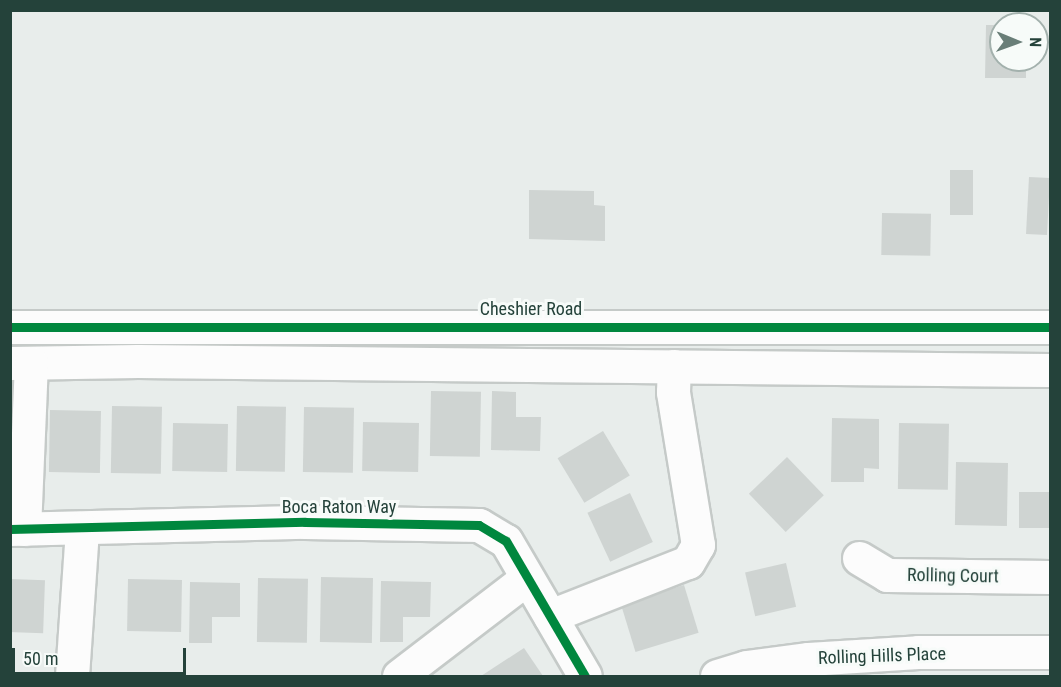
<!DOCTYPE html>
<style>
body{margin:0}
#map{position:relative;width:1061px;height:687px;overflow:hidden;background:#e8edeb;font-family:"Roboto Condensed",sans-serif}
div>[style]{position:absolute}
.building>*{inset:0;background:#cfd4d2;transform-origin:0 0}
.roads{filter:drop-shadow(2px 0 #c5cac8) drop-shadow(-2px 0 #c5cac8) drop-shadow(0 2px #c5cac8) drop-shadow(0 -2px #c5cac8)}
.minor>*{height:33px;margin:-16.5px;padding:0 16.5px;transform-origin:16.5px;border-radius:16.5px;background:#fcfcfc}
.cycleway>*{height:9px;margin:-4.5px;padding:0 4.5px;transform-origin:4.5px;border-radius:4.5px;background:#00873e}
span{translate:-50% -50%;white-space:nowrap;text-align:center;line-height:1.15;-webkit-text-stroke:6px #f7fbf9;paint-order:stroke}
.street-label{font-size:18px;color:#24423a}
.frame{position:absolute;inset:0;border:12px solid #24423a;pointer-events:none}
.north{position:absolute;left:989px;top:12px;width:60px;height:60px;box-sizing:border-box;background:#f7fbf9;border:2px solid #a3b1ad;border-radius:50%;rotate:91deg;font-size:16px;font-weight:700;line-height:24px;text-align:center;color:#24423a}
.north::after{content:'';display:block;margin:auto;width:21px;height:27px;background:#697e78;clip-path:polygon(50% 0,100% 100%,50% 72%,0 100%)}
.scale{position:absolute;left:12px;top:648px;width:174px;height:27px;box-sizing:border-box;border:3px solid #24423a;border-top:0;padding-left:8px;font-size:18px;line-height:21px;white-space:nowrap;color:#24423a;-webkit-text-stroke:4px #f7fbf9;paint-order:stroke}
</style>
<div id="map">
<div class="building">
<div style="clip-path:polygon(986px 25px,1001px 25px,1001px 60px,1026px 60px,1026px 78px,985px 78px)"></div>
<div style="left:950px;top:170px;width:23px;height:45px"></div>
<div style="left:1029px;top:177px;width:21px;height:57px;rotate:3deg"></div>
<div style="clip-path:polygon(529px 190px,594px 191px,594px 205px,605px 206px,605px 241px,529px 239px)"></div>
<div style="left:882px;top:213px;width:49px;height:42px;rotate:1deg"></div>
<div style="left:431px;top:391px;width:50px;height:65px;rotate:1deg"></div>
<div style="clip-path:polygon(492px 391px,516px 392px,516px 417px,541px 417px,540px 451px,491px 450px)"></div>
<div style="left:112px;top:406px;width:50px;height:67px;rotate:1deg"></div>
<div style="left:237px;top:406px;width:49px;height:65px;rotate:1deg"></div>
<div style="left:304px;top:407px;width:50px;height:65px;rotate:1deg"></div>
<div style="left:50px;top:410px;width:51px;height:62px;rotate:1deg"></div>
<div style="clip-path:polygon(832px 418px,879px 419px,879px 469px,864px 468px,864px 482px,831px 482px)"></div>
<div style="left:363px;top:422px;width:56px;height:49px;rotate:1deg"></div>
<div style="left:173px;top:423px;width:55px;height:48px;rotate:1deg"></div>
<div style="left:899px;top:423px;width:50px;height:66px;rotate:1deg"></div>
<div style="left:603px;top:431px;width:52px;height:53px;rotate:59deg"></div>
<div style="left:787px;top:457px;width:53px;height:53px;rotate:46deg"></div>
<div style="left:956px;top:462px;width:52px;height:63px;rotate:1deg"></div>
<div style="left:1019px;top:492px;width:31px;height:36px"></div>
<div style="left:630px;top:493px;width:54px;height:47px;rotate:65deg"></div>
<div style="left:786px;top:563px;width:45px;height:42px;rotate:77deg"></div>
<div style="left:321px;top:577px;width:52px;height:65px;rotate:1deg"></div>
<div style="left:258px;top:578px;width:50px;height:64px;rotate:1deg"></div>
<div style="left:10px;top:579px;width:35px;height:53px;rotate:2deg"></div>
<div style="left:128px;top:579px;width:54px;height:52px;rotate:1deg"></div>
<div style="clip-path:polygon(381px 581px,431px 582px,430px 617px,403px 617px,403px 642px,380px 642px)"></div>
<div style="clip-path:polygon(190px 582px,240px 583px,240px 617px,212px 617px,212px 643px,189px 643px)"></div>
<div style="left:684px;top:585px;width:50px;height:66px;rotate:73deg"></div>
<div style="clip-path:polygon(524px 648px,543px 676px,481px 676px)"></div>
</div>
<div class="roads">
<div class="minor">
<div style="left:10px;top:327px;width:1040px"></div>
<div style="left:10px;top:363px;width:128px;rotate:-0.9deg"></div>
<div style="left:138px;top:361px;width:912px;rotate:0.57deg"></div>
<div style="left:10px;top:529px;width:295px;rotate:-1.4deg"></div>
<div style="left:305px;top:522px;width:174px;rotate:1deg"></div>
<div style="left:479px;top:525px;width:31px;rotate:31deg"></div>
<div style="left:506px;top:541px;width:156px;rotate:59.7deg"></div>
<div style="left:24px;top:529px;width:166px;rotate:-87.6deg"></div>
<div style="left:859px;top:558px;width:33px;rotate:31deg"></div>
<div style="left:887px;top:575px;width:163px;rotate:0.7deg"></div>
<div style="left:550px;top:616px;width:148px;rotate:-21.4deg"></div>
<div style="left:688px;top:562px;width:20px;rotate:-60deg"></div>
<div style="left:698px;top:545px;width:155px;rotate:-99.3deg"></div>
<div style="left:673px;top:392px;width:26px;rotate:-88deg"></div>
<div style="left:72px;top:676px;width:147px;rotate:-86.1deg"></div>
<div style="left:399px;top:676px;width:161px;rotate:-37.4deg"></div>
<div style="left:717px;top:676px;width:30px;rotate:-17deg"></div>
<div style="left:746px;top:667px;width:63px;rotate:-7.4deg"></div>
<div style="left:808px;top:659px;width:110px;rotate:-3.6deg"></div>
<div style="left:918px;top:652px;width:132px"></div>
</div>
</div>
<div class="cycleway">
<div style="left:10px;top:327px;width:1040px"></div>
<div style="left:10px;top:529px;width:295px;rotate:-1.4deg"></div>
<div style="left:305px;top:522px;width:174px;rotate:1deg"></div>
<div style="left:479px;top:525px;width:31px;rotate:31deg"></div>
<div style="left:506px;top:541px;width:156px;rotate:59.7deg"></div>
</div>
<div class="street-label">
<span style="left:531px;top:309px">Cheshier Road</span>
<span style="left:339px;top:507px">Boca Raton Way</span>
<span style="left:953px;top:576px;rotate:1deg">Rolling Court</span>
<span style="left:882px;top:656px;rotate:-2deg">Rolling Hills Place</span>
</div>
<div class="frame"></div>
<div class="north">N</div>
<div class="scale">50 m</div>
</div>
